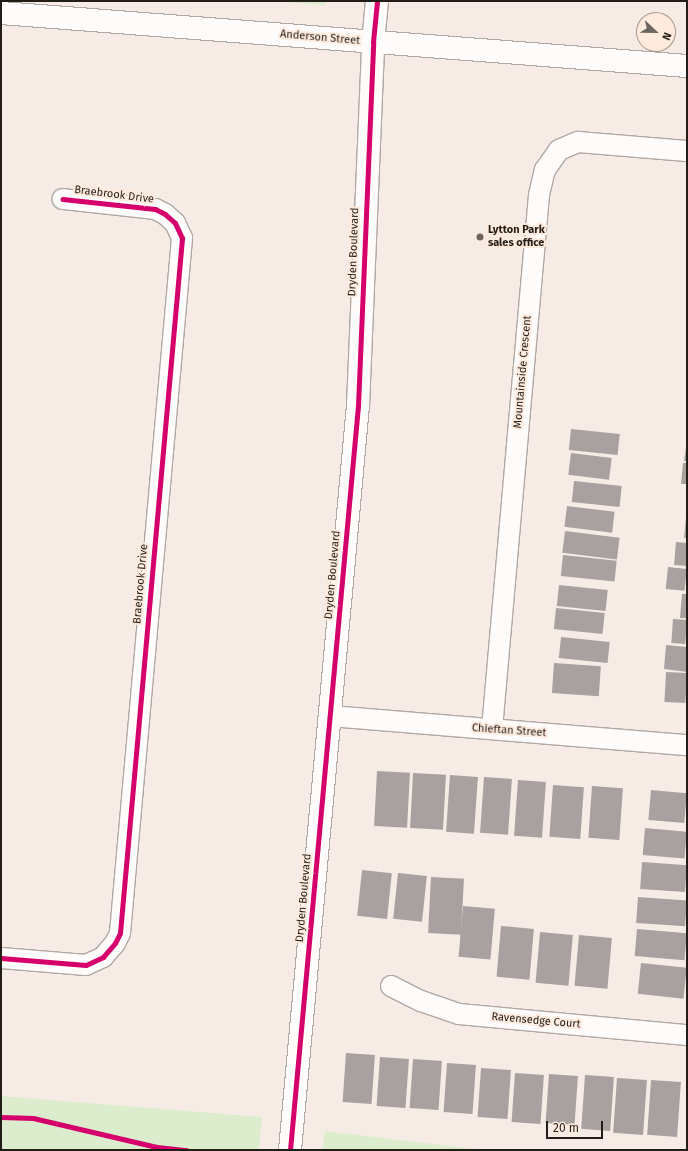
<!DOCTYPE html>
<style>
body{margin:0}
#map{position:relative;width:688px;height:1151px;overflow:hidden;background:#f7ece5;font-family:"Fira Sans",sans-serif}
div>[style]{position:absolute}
.green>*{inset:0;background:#dcedcd}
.building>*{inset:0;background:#a8a1a0;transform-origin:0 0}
.roads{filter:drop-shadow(1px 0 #b0a8a2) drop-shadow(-1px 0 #b0a8a2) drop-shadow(0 1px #b0a8a2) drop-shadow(0 -1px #b0a8a2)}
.minor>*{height:20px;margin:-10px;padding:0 10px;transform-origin:10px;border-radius:10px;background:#fefcfb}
.tertiary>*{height:22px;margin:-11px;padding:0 11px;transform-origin:11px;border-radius:11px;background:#fefcfb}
.cycleway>*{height:5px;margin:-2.5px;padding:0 2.5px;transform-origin:2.5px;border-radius:2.5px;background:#d6006c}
.dots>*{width:11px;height:11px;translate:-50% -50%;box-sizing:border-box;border:2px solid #feebde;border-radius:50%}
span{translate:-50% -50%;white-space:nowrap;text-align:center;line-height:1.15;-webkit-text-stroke:4px #feebde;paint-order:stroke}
.street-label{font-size:11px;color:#231d18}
.poi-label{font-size:11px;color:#231d18;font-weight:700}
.left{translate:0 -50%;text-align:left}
.frame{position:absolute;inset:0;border:2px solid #231d18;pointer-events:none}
.north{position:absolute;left:636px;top:12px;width:40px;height:40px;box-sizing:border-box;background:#feebde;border:1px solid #a6998f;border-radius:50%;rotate:112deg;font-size:11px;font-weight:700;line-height:16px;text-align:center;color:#231d18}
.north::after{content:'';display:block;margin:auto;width:14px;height:18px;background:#6d6560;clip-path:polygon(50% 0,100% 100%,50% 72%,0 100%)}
.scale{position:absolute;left:546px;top:1121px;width:57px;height:18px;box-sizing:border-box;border:2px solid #231d18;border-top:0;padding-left:5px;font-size:12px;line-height:14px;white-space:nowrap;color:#231d18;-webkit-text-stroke:3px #feebde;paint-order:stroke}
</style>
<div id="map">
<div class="green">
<div style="clip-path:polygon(271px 1px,326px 1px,325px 5px)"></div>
<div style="clip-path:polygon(1px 1096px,262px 1117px,259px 1150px,1px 1150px)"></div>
<div style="clip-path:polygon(325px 1131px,483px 1150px,322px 1150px)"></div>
</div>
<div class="building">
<div style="left:571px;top:429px;width:49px;height:21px;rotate:6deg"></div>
<div style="clip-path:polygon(686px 447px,687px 447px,687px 461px,684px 461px)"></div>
<div style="left:571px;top:453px;width:41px;height:22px;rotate:7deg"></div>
<div style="clip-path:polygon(683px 463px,687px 463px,687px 484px,681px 484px)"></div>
<div style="left:574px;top:481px;width:48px;height:21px;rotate:6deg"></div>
<div style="left:567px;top:506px;width:48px;height:21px;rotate:7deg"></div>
<div style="clip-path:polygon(686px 518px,687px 518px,687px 538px,684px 538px)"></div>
<div style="left:565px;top:531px;width:55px;height:22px;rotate:7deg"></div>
<div style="clip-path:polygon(676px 542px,687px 543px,687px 566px,674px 565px)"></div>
<div style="left:563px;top:555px;width:54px;height:21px;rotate:6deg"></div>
<div style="left:668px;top:567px;width:19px;height:22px;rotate:6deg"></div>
<div style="left:559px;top:585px;width:49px;height:21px;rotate:6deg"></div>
<div style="clip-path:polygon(682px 594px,687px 594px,687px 618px,680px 618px)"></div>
<div style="left:556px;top:608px;width:49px;height:21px;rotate:6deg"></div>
<div style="left:673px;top:619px;width:14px;height:24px;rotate:4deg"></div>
<div style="left:561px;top:637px;width:49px;height:21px;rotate:6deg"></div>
<div style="clip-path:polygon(666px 645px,687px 647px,687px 672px,664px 669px)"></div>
<div style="left:554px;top:663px;width:47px;height:30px;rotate:4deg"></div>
<div style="left:666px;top:672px;width:21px;height:30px;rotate:3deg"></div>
<div style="left:377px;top:771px;width:33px;height:55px;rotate:3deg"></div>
<div style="left:413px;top:773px;width:33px;height:55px;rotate:3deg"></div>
<div style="left:450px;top:775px;width:28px;height:57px;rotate:4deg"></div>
<div style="left:484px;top:777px;width:28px;height:56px;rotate:4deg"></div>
<div style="left:518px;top:780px;width:28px;height:56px;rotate:4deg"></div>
<div style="left:553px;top:785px;width:31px;height:52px;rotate:4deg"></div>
<div style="left:592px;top:786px;width:31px;height:52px;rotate:4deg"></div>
<div style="left:651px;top:790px;width:36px;height:30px;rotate:5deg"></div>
<div style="left:645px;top:828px;width:42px;height:27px;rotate:5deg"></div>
<div style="left:642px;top:862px;width:45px;height:27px;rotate:4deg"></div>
<div style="left:362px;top:870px;width:30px;height:46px;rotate:6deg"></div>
<div style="left:398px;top:873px;width:29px;height:46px;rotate:6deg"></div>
<div style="left:431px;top:877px;width:33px;height:56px;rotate:3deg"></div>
<div style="left:638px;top:897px;width:49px;height:26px;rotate:4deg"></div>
<div style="left:463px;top:906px;width:32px;height:51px;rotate:5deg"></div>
<div style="left:501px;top:926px;width:33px;height:51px;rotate:5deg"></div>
<div style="left:637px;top:929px;width:50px;height:27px;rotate:5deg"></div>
<div style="left:540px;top:932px;width:33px;height:51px;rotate:5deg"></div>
<div style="left:579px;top:935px;width:33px;height:51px;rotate:5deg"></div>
<div style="left:641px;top:963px;width:46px;height:31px;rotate:6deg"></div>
<div style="left:346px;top:1053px;width:29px;height:49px;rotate:4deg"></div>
<div style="left:380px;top:1057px;width:29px;height:49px;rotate:4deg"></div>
<div style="left:413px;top:1059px;width:29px;height:49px;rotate:4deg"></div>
<div style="left:447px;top:1063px;width:29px;height:49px;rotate:4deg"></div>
<div style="left:481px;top:1068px;width:30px;height:49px;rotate:4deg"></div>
<div style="left:515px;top:1073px;width:29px;height:49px;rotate:4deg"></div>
<div style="left:549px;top:1074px;width:29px;height:49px;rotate:4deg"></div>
<div style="left:585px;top:1075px;width:29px;height:54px;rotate:4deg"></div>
<div style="left:617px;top:1078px;width:30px;height:55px;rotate:4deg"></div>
<div style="left:651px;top:1080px;width:30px;height:55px;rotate:4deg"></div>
</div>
<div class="roads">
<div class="minor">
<div style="left:331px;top:716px;width:357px;rotate:4.7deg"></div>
<div style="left:492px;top:729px;width:536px;rotate:-84.97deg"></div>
<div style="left:539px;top:195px;width:26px;rotate:-77deg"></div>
<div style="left:545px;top:170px;width:24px;rotate:-55deg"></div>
<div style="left:559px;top:150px;width:21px;rotate:-23deg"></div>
<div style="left:578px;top:142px;width:109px;rotate:4.7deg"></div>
<div style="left:1px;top:958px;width:85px;rotate:4.7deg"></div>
<div style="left:86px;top:965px;width:19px;rotate:-25deg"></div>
<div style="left:103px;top:957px;width:18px;rotate:-49deg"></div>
<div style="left:115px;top:943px;width:11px;rotate:-63deg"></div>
<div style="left:120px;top:933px;width:698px;rotate:-84.9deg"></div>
<div style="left:182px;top:238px;width:17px;rotate:-115deg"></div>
<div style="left:175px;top:223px;width:13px;rotate:-138deg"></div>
<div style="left:165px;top:214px;width:11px;rotate:-153deg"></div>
<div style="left:155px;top:209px;width:93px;rotate:-173.8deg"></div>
<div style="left:391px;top:986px;width:34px;rotate:27deg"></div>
<div style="left:421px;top:1001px;width:40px;rotate:18.9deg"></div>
<div style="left:459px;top:1014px;width:229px;rotate:5.3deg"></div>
</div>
<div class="tertiary">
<div style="left:1px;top:13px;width:688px;rotate:4.42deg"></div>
<div style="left:290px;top:1150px;width:747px;rotate:-84.78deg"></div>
<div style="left:358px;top:406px;width:364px;rotate:-87.6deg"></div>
<div style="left:373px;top:42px;width:41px;rotate:-84.4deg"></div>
</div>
</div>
<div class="cycleway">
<div style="left:1px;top:958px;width:85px;rotate:4.7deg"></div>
<div style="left:86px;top:965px;width:19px;rotate:-25deg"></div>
<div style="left:103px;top:957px;width:18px;rotate:-49deg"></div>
<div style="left:115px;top:943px;width:11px;rotate:-63deg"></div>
<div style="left:120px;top:933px;width:698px;rotate:-84.9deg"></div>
<div style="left:182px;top:238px;width:17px;rotate:-115deg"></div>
<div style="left:175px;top:223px;width:13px;rotate:-138deg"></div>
<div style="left:165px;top:214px;width:11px;rotate:-153deg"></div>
<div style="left:155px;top:209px;width:93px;rotate:-173.8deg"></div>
<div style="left:1px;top:1117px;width:32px;rotate:2deg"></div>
<div style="left:33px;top:1118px;width:127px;rotate:13.2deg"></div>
<div style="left:157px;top:1147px;width:30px;rotate:6deg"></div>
<div style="left:290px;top:1150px;width:747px;rotate:-84.78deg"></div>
<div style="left:358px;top:406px;width:364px;rotate:-87.6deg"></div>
<div style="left:373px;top:42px;width:41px;rotate:-84.4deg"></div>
</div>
<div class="dots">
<div style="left:480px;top:237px;background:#6d6560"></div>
</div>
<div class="street-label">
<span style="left:320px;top:38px;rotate:5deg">Anderson Street</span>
<span style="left:114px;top:195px;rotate:7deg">Braebrook Drive</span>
<span style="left:354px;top:252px;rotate:-88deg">Dryden Boulevard</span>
<span style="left:523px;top:372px;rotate:-85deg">Mountainside Crescent</span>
<span style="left:333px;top:575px;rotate:-85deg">Dryden Boulevard</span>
<span style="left:141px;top:584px;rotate:-85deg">Braebrook Drive</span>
<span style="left:509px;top:731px;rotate:4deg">Chieftan Street</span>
<span style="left:304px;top:898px;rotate:-85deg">Dryden Boulevard</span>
<span style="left:536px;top:1021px;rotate:5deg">Ravensedge Court</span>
</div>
<div class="poi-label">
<span class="left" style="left:488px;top:237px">Lytton Park<br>sales office</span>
</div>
<div class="frame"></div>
<div class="north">N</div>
<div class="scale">20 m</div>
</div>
